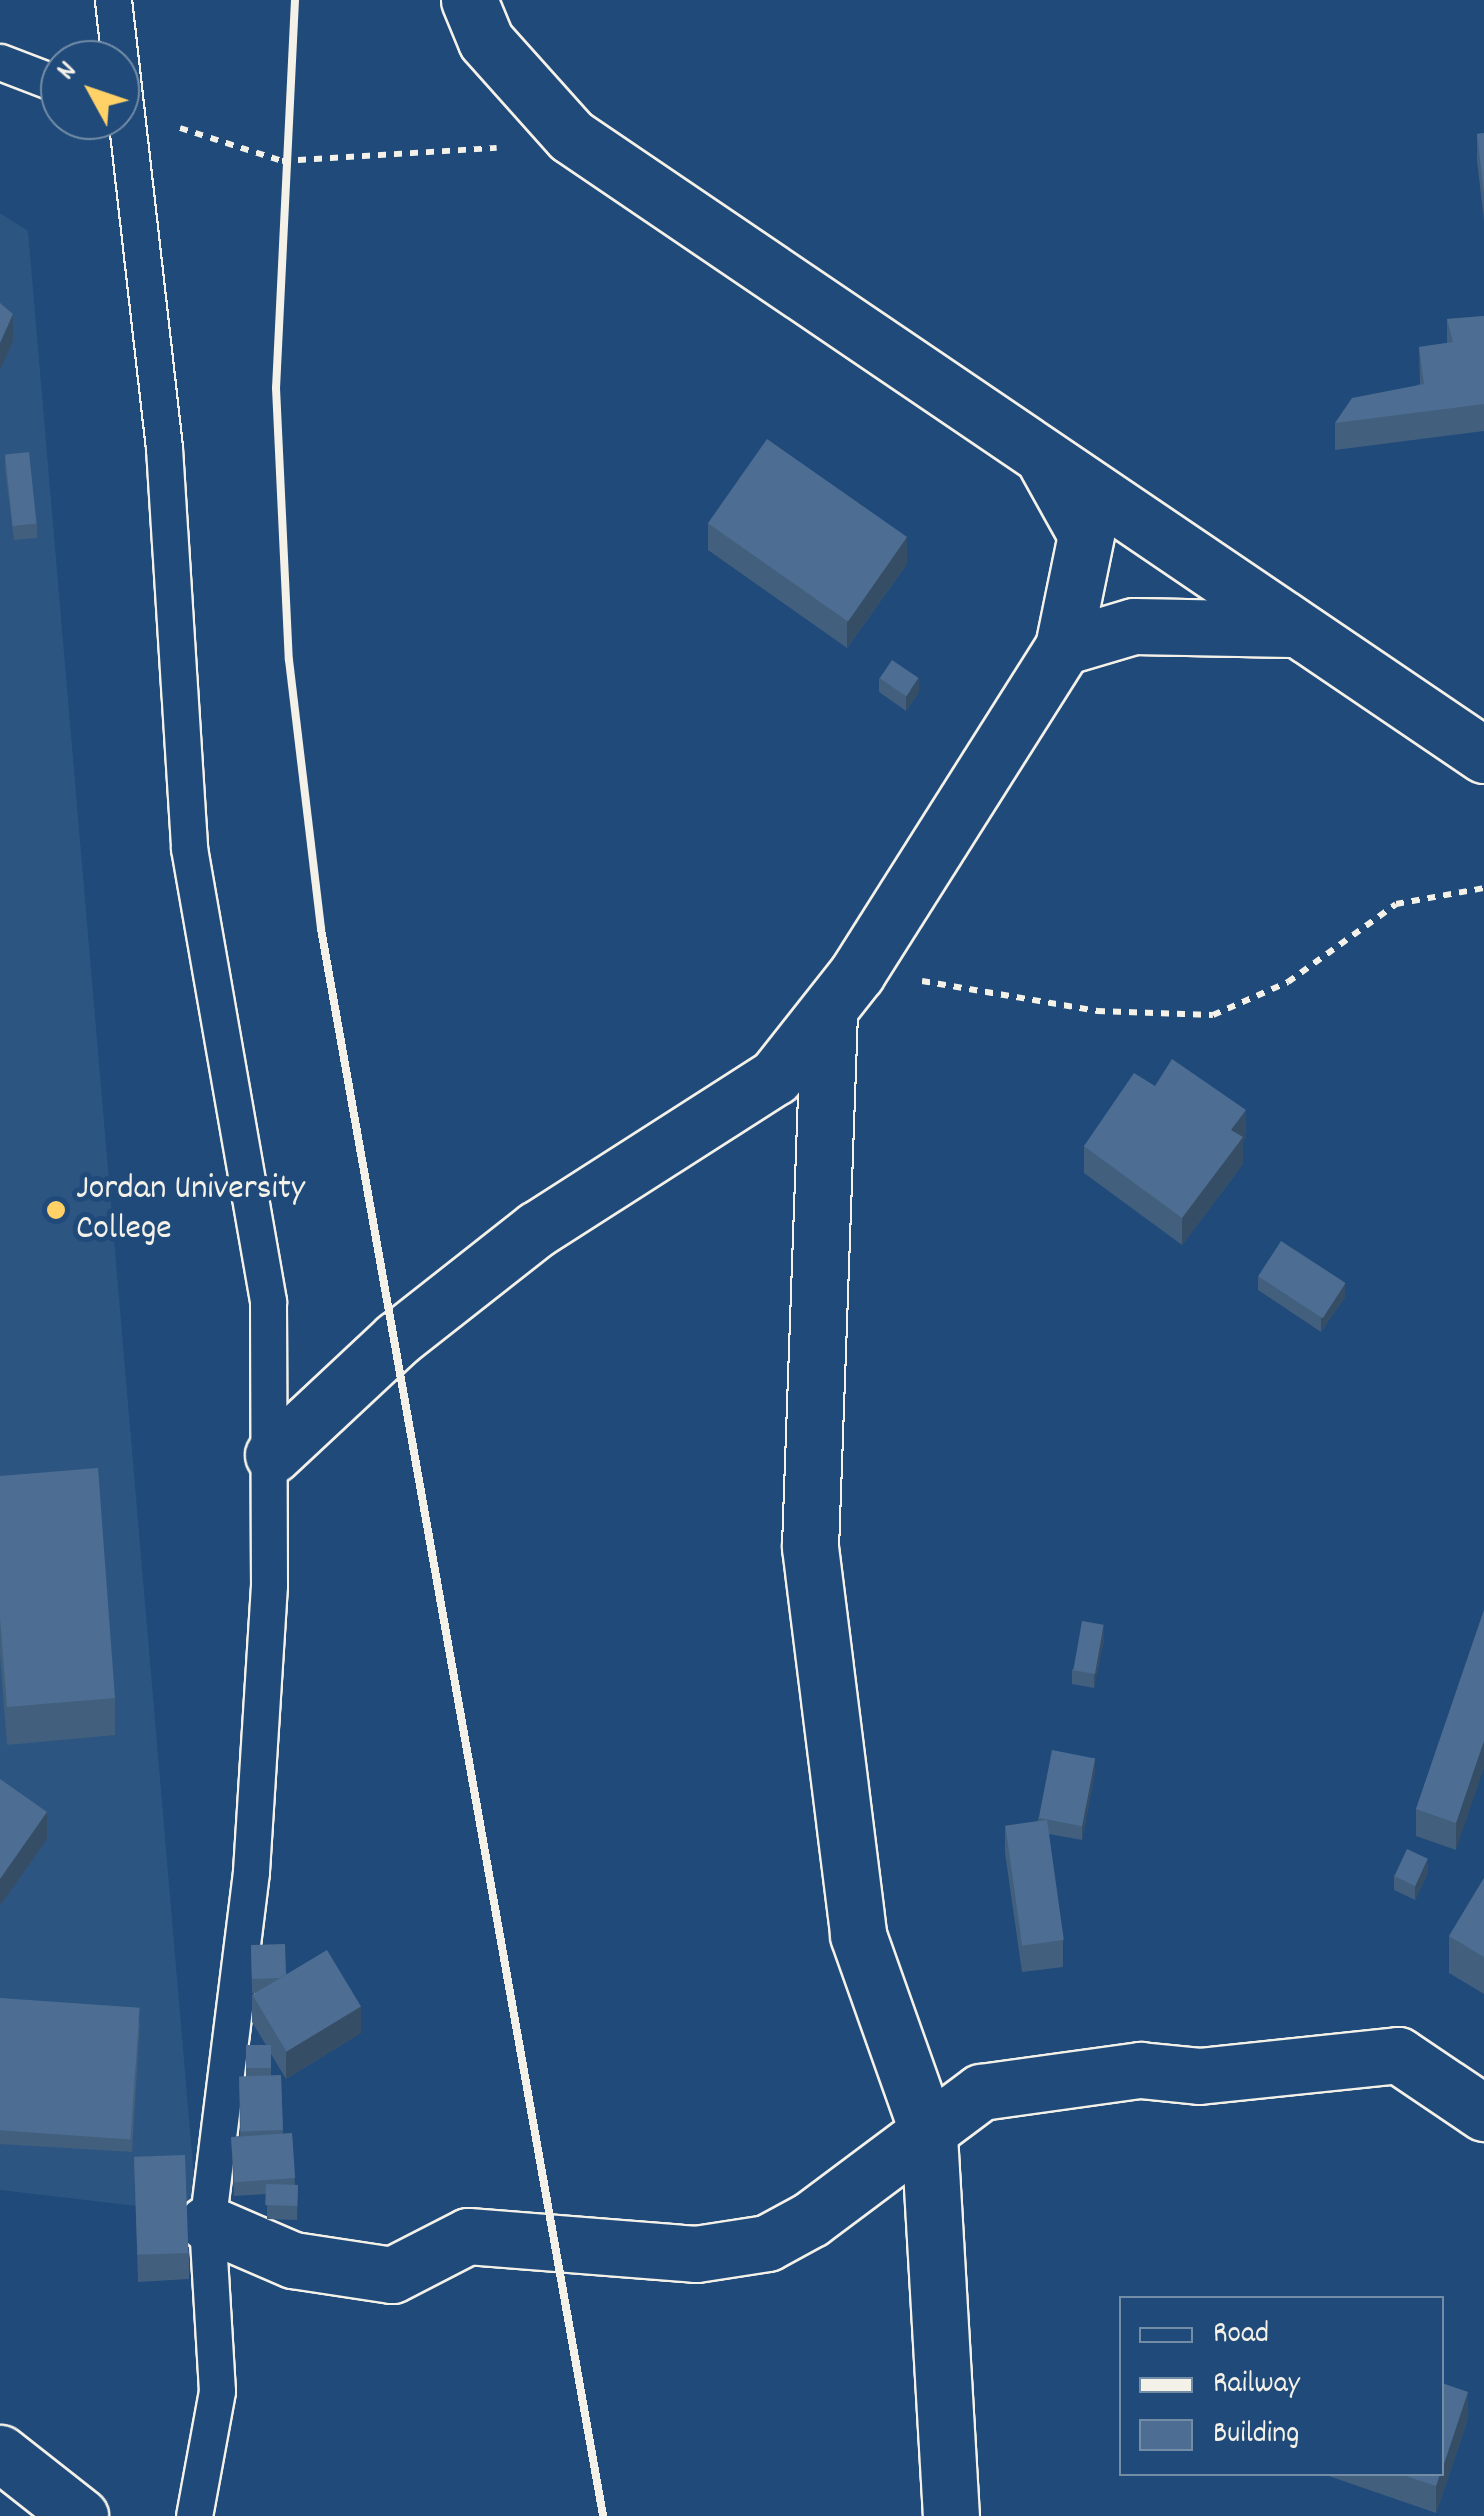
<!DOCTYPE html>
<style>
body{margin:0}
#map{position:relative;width:1484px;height:2516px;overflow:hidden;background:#1f4a7a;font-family:Dekko,sans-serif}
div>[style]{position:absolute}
.built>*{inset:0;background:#2d5581}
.path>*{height:6px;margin-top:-3px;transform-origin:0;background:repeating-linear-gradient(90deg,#f4f1e8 0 8px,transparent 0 16px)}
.roads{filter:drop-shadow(2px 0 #f4f1e8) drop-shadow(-2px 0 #f4f1e8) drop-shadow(0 2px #f4f1e8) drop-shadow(0 -2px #f4f1e8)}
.lane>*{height:35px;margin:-17.5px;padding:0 17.5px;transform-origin:17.5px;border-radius:17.5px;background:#1f4a7a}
.street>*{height:55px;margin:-27.5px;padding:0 27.5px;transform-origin:27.5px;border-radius:27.5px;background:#1f4a7a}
.rail>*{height:8px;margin:-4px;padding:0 4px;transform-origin:4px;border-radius:4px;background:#f4f1e8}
.wall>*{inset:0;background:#425f7e}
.shaded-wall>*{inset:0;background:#364d66}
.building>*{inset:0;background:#4d6e92;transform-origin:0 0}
.dots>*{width:28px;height:28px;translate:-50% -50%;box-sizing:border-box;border:5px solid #1f4a7a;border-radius:50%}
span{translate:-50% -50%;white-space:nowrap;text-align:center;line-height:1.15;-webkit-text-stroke:10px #1f4a7a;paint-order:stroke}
.poi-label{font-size:35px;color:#f4f1e8}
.left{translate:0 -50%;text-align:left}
.legend{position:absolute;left:1119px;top:2296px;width:325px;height:180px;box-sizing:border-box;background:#1f4a7a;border:2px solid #748da6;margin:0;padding:12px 18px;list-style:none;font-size:30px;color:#f4f1e8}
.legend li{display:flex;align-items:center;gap:20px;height:50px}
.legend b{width:50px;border:2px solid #748da6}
.north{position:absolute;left:40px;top:40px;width:100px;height:100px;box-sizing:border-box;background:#1f4a7a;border:2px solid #748da6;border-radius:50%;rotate:310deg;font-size:28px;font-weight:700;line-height:40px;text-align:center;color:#f4f1e8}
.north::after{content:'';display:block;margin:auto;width:35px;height:45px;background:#ffd166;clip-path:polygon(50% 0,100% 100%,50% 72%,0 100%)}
</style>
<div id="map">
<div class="built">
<div style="clip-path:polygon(0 213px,28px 231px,197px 2213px,0 2190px)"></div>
</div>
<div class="path">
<div style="left:180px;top:128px;width:107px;rotate:17.9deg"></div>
<div style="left:282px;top:161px;width:215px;rotate:-3.5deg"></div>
<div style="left:922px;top:981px;width:178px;rotate:9.7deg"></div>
<div style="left:1097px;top:1011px;width:116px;rotate:2deg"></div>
<div style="left:1213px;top:1015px;width:82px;rotate:-23.7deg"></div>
<div style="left:1288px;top:982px;width:133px;rotate:-35.8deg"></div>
<div style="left:1396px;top:904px;width:89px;rotate:-10.3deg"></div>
</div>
<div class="roads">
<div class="lane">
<div style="left:113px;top:0;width:451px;rotate:83.5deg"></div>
<div style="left:164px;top:448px;width:401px;rotate:86.4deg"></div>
<div style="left:189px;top:848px;width:460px;rotate:80.1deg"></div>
<div style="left:268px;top:1301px;width:284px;rotate:89.8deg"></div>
<div style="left:269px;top:1585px;width:288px;rotate:93.6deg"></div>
<div style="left:251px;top:1872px;width:354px;rotate:97.1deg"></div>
<div style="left:207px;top:2223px;width:168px;rotate:86.6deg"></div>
<div style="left:217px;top:2391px;width:127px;rotate:100.4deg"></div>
<div style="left:0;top:62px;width:64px;rotate:21deg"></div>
</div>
<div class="street">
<div style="left:469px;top:0;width:44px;rotate:67.5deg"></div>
<div style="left:486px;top:41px;width:127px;rotate:48.2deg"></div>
<div style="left:571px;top:136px;width:1103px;rotate:34.14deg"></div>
<div style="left:1046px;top:463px;width:82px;rotate:60.9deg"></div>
<div style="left:1086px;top:535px;width:114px;rotate:101.6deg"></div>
<div style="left:829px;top:1011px;width:536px;rotate:92.03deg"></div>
<div style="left:810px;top:1547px;width:391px;rotate:82.9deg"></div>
<div style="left:858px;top:1935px;width:212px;rotate:70.5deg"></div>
<div style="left:929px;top:2135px;width:382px;rotate:86.7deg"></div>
<div style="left:273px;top:1455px;width:170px;rotate:-43.1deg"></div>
<div style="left:397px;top:1339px;width:178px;rotate:-38.2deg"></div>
<div style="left:537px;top:1229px;width:282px;rotate:-32.6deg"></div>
<div style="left:775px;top:1077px;width:132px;rotate:-51.7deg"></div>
<div style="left:857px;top:973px;width:386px;rotate:-57.7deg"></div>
<div style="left:1063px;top:647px;width:74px;rotate:-16.5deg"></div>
<div style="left:1134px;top:626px;width:157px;rotate:1.1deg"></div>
<div style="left:207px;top:2223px;width:94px;rotate:23.3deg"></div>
<div style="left:293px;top:2260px;width:100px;rotate:8.6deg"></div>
<div style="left:392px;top:2275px;width:85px;rotate:-27.2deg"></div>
<div style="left:468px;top:2236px;width:229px;rotate:4.5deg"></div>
<div style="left:696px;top:2254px;width:72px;rotate:-8.8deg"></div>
<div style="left:767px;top:2243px;width:50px;rotate:-28.6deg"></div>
<div style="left:811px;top:2219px;width:212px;rotate:-36.8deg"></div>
<div style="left:981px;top:2092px;width:161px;rotate:-7.9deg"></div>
<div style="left:1140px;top:2070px;width:59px;rotate:5.8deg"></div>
<div style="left:1199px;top:2076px;width:200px;rotate:-6deg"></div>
<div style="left:1398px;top:2055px;width:104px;rotate:34deg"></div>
<div style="left:0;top:2453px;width:102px;rotate:38.2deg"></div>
</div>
</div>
<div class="rail">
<div style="left:295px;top:0;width:388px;rotate:92.8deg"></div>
<div style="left:276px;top:388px;width:272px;rotate:87.3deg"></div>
<div style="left:289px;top:660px;width:271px;rotate:83.2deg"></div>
<div style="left:321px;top:929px;width:1612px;rotate:79.92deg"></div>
</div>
<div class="wall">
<div style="clip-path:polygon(1484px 133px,1484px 220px,1477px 161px,1477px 134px)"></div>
<div style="clip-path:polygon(1484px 316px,1484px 431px,1335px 450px,1335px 423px,1420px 384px,1419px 347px,1447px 343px,1447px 319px)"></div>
<div style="clip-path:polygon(5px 455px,37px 524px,37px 538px,14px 540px,5px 469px)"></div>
<div style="clip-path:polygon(708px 523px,907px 564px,847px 648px,708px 550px)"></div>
<div style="clip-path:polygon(879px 678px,919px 692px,906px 711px,879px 692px)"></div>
<div style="clip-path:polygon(1155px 1086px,1246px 1137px,1243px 1141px,1243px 1164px,1182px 1245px,1084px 1173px,1084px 1146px)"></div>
<div style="clip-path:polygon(1258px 1276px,1345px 1297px,1321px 1332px,1258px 1290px)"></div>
<div style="clip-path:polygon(0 1476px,115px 1698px,115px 1735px,7px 1745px,0 1655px)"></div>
<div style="clip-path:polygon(1484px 1610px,1456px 1850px,1416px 1836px,1416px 1809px)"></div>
<div style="clip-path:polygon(1104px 1639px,1094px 1688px,1072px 1684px,1072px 1670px)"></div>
<div style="clip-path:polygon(1095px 1772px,1082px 1840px,1049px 1834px,1063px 1940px,1063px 1967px,1022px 1972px,1005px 1853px,1005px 1826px,1038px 1821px,1038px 1818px)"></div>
<div style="clip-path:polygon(1428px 1873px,1415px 1900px,1394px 1890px,1394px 1876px)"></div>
<div style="clip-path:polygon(1484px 1878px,1484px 1994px,1449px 1973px,1449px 1936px)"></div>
<div style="clip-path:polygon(251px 1945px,361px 2033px,286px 2079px,271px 2054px,271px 2076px,281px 2075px,283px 2134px,292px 2133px,295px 2185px,298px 2185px,297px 2220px,267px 2219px,267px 2194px,234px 2196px,231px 2137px,240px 2136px,239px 2077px,246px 2077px,246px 2045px,266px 2045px,252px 2022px,252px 1995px,256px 1993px,252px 1993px)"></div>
<div style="clip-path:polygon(0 1998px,140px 2023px,132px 2152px,0 2144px)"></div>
<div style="clip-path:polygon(134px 2158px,189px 2253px,189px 2279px,138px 2282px)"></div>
<div style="clip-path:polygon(1468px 2419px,1436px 2513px,1323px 2474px,1442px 2474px)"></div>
</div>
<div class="shaded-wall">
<div style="clip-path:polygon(13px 314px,13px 341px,0 370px,0 343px)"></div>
<div style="clip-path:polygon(907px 537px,907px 564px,847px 648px,847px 622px)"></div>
<div style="clip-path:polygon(919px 678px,919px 692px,906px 711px,906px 697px)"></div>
<div style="clip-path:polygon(1246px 1110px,1246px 1137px,1243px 1141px,1243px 1164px,1182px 1245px,1182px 1218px,1231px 1130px)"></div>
<div style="clip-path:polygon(1345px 1283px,1345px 1297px,1321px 1332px,1321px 1318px)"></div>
<div style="clip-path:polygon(1104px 1625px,1104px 1639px,1094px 1688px,1094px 1674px)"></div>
<div style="clip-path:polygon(1484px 1741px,1484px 1768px,1456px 1850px,1456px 1823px)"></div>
<div style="clip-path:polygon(1095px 1758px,1095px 1772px,1082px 1840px,1082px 1826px)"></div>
<div style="clip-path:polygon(47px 1812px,47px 1839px,0 1906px,0 1879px)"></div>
<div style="clip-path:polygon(1428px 1859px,1428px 1873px,1415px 1900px,1415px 1886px)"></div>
<div style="clip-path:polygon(361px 2006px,361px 2033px,286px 2079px,286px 2052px)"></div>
<div style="clip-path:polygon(1468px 2392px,1468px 2419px,1436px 2513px,1436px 2486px)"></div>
</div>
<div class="building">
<div style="clip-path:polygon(1484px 133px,1484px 193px,1477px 134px)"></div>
<div style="clip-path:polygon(0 303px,13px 314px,0 343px)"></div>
<div style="clip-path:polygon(1484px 316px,1484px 404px,1335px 423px,1352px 398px,1424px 384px,1419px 347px,1453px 342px,1447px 319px)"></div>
<div style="left:767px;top:439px;width:171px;height:103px;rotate:35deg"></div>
<div style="left:29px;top:452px;width:72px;height:24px;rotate:84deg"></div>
<div style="left:892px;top:660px;width:32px;height:22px;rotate:34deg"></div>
<div style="clip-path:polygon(1172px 1059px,1246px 1110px,1231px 1130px,1243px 1137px,1182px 1218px,1084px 1146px,1134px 1073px,1155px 1086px)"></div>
<div style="left:1281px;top:1241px;width:77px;height:42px;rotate:33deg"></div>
<div style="clip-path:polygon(98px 1468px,115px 1698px,7px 1707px,0 1617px,0 1476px)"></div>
<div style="clip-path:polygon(1484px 1610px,1484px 1741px,1456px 1823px,1416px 1809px)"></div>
<div style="left:1082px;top:1621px;width:22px;height:50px;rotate:10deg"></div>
<div style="left:1052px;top:1750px;width:44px;height:69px;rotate:11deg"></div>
<div style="clip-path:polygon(0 1779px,47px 1812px,0 1879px)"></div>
<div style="left:1047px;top:1820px;width:121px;height:42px;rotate:82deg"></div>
<div style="left:1407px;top:1849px;width:23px;height:30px;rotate:25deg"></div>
<div style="clip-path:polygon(1484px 1878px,1484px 1957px,1449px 1936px)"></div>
<div style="clip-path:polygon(285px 1944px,286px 1974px,280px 1978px,252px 1979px,251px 1945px)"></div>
<div style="left:327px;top:1950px;width:66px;height:87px;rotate:59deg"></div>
<div style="left:0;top:1998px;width:140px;height:132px;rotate:4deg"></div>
<div style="left:246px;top:2045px;width:25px;height:23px"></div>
<div style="left:281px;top:2075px;width:55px;height:42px;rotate:88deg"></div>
<div style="left:292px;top:2133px;width:45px;height:61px;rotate:86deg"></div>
<div style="left:185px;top:2155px;width:98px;height:51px;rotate:88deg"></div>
<div style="left:266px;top:2184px;width:32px;height:21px;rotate:2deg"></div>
<div style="clip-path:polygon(1442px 2383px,1468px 2392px,1442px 2470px)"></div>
<div style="clip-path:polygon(1400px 2474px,1440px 2474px,1436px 2486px)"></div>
</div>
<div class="dots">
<div style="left:56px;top:1210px;background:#ffd166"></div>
</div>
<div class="poi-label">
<span class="left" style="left:76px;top:1210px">Jordan University<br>College</span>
</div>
<ul class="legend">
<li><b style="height:12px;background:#1f4a7a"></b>Road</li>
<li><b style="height:12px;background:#f4f1e8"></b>Railway</li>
<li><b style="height:28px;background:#4d6e92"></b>Building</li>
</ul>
<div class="north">N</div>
</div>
